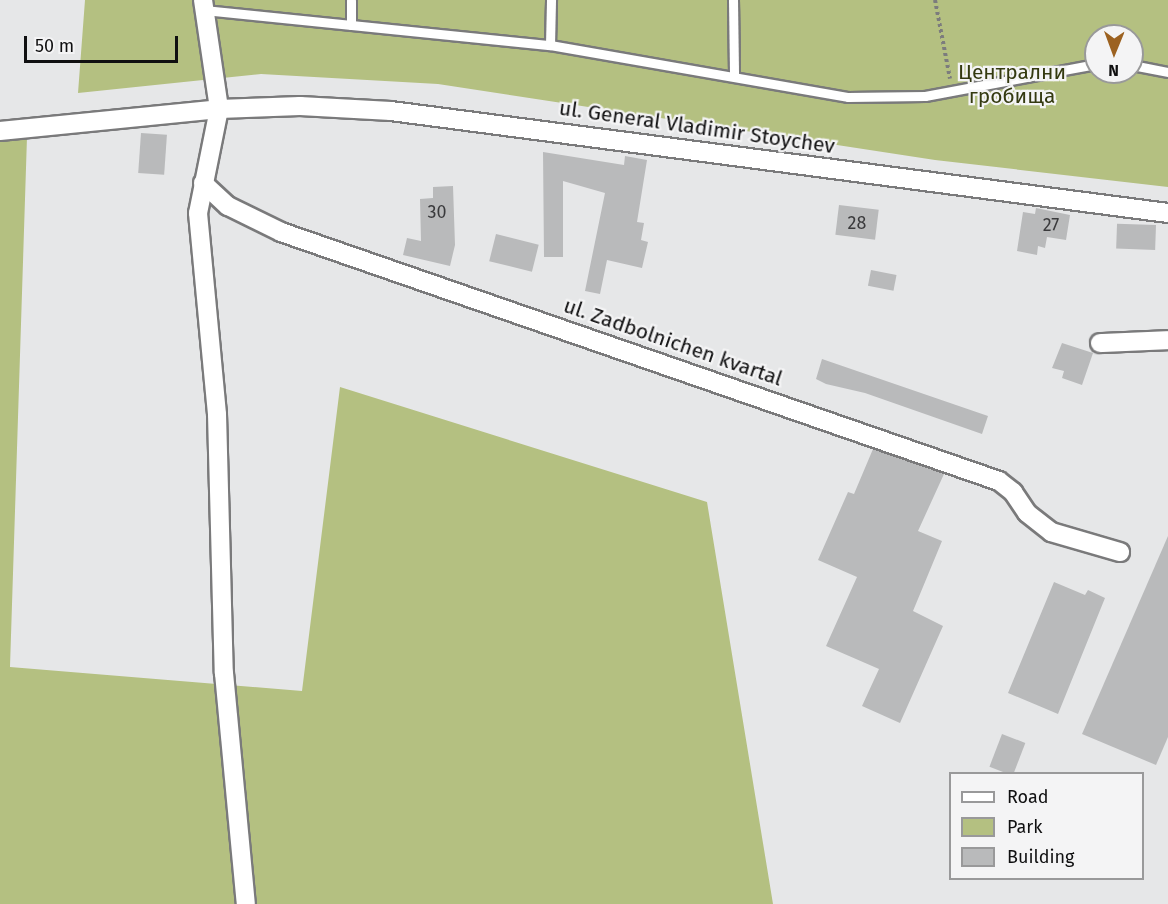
<!DOCTYPE html>
<meta charset="utf-8">
<style>
body{margin:0}
#map{position:relative;width:1168px;height:904px;overflow:hidden;background:#e6e7e8;font-family:"Fira Sans",sans-serif}
div>[style]{position:absolute}
.green>*{inset:0;background:#b4c081}
.building>*{inset:0;background:#b9babb;transform-origin:0 0}
.path>*{height:4px;margin-top:-2px;transform-origin:0;background:repeating-linear-gradient(90deg,#7c7c7d 0 3px,transparent 0 6px)}
.roads{filter:drop-shadow(2px 0 #7a7a7b) drop-shadow(-2px 0 #7a7a7b) drop-shadow(0 2px #7a7a7b) drop-shadow(0 -2px #7a7a7b)}
.lane>*{height:9px;margin:-4.5px;padding:0 4.5px;transform-origin:4.5px;border-radius:4.5px;background:#fff}
.street>*{height:18px;margin:-9px;padding:0 9px;transform-origin:9px;border-radius:9px;background:#fff}
span{translate:-50% -50%;white-space:nowrap;text-align:center;line-height:1.15;-webkit-text-stroke:4.5px #f4f4f5;paint-order:stroke}
.number-label{font-size:18px;color:#3a3a3c}
.number-label span{-webkit-text-stroke-width:0}
.park-label{font-size:21px;color:#343a10}
.street-label{font-size:21px;color:#101011}
.legend{position:absolute;left:949px;top:772px;width:195px;height:108px;box-sizing:border-box;background:#f4f4f5;border:2px solid #99999a;margin:0;padding:8px 10px;list-style:none;font-size:18px;color:#101011}
.legend li{display:flex;align-items:center;gap:12px;height:30px}
.legend b{width:30px;border:2px solid #99999a}
.north{position:absolute;left:1084px;top:24px;width:60px;height:60px;box-sizing:border-box;background:#f4f4f5;border:2px solid #99999a;border-radius:50%;rotate:181deg;font-size:16px;font-weight:700;line-height:24px;text-align:center;color:#101011}
.north::after{content:'';display:block;margin:auto;width:21px;height:27px;background:#9c6221;clip-path:polygon(50% 0,100% 100%,50% 72%,0 100%)}
.scale{position:absolute;left:24px;top:36px;width:154px;height:27px;box-sizing:border-box;border:3px solid #101011;border-top:0;padding-left:8px;font-size:18px;line-height:21px;white-space:nowrap;color:#101011;-webkit-text-stroke:4px #f4f4f5;paint-order:stroke}
</style>
<div id="map">
<div class="green">
<div style="clip-path:polygon(evenodd,85px 0,1168px 0,1168px 187px,935px 160px,438px 84px,261px 74px,78px 93px,85px 0,1096px 36px,1132px 36px,1132px 72px,1096px 72px,1096px 36px)"></div>
<div style="clip-path:polygon(27px 137px,10px 667px,302px 691px,340px 387px,707px 502px,773px 904px,0 904px,0 139px)"></div>
</div>
<div class="building">
<div style="left:141px;top:133px;width:26px;height:40px;rotate:4deg"></div>
<div style="clip-path:polygon(543px 152px,624px 165px,625px 156px,647px 160px,637px 222px,644px 223px,641px 240px,648px 242px,642px 268px,607px 260px,600px 294px,585px 291px,605px 193px,563px 181px,563px 257px,544px 257px)"></div>
<div style="clip-path:polygon(453px 186px,455px 245px,450px 266px,403px 255px,407px 238px,421px 241px,420px 199px,433px 198px,433px 187px)"></div>
<div style="left:839px;top:205px;width:40px;height:30px;rotate:7deg"></div>
<div style="clip-path:polygon(1036px 208px,1070px 215px,1066px 240px,1047px 237px,1045px 248px,1038px 246px,1037px 255px,1017px 251px,1023px 212px,1035px 214px)"></div>
<div style="left:1156px;top:225px;width:25px;height:39px;rotate:92deg"></div>
<div style="left:496px;top:234px;width:44px;height:28px;rotate:14deg"></div>
<div style="left:871px;top:270px;width:26px;height:16px;rotate:11deg"></div>
<div style="clip-path:polygon(1062px 343px,1093px 353px,1082px 385px,1062px 378px,1064px 371px,1052px 368px)"></div>
<div style="clip-path:polygon(822px 359px,988px 416px,982px 434px,865px 393px,826px 384px,816px 379px)"></div>
<div style="clip-path:polygon(873px 449px,944px 474px,918px 531px,942px 541px,913px 611px,943px 626px,900px 723px,862px 706px,879px 669px,826px 646px,857px 577px,818px 560px,848px 492px,854px 494px)"></div>
<div style="clip-path:polygon(1168px 536px,1168px 737px,1156px 765px,1082px 734px)"></div>
<div style="clip-path:polygon(1054px 582px,1085px 595px,1088px 590px,1105px 598px,1058px 714px,1008px 693px)"></div>
<div style="left:1002px;top:734px;width:25px;height:35px;rotate:21deg"></div>
</div>
<div class="path">
<div style="left:935px;top:0;width:80px;rotate:79.2deg"></div>
</div>
<div class="roads">
<div class="lane">
<div style="left:733px;top:0;width:75px;rotate:89.2deg"></div>
<div style="left:204px;top:10px;width:348px;rotate:5.8deg"></div>
<div style="left:550px;top:45px;width:303px;rotate:9.9deg"></div>
<div style="left:848px;top:97px;width:77px;rotate:-0.7deg"></div>
<div style="left:925px;top:96px;width:174px;rotate:-10.6deg"></div>
<div style="left:351px;top:25px;width:25px;rotate:-90deg"></div>
<div style="left:550px;top:45px;width:45px;rotate:-88.7deg"></div>
<div style="left:1132px;top:65px;width:37px;rotate:11deg"></div>
</div>
<div class="street">
<div style="left:203px;top:0;width:110px;rotate:81.6deg"></div>
<div style="left:219px;top:109px;width:106px;rotate:101.4deg"></div>
<div style="left:198px;top:213px;width:202px;rotate:84.6deg"></div>
<div style="left:217px;top:414px;width:259px;rotate:88.5deg"></div>
<div style="left:224px;top:673px;width:232px;rotate:84.6deg"></div>
<div style="left:0;top:131px;width:220px;rotate:-5.7deg"></div>
<div style="left:219px;top:109px;width:81px;rotate:-2.1deg"></div>
<div style="left:300px;top:106px;width:91px;rotate:3.1deg"></div>
<div style="left:391px;top:111px;width:784px;rotate:7.48deg"></div>
<div style="left:203px;top:183px;width:34px;rotate:43deg"></div>
<div style="left:228px;top:206px;width:59px;rotate:26.1deg"></div>
<div style="left:281px;top:232px;width:760px;rotate:19.13deg"></div>
<div style="left:999px;top:481px;width:18px;rotate:38deg"></div>
<div style="left:1013px;top:492px;width:25px;rotate:56deg"></div>
<div style="left:1027px;top:513px;width:31px;rotate:38deg"></div>
<div style="left:1051px;top:532px;width:72px;rotate:16.2deg"></div>
<div style="left:1100px;top:343px;width:68px;rotate:-2.5deg"></div>
</div>
</div>
<div class="number-label">
<span style="left:437px;top:212px">30</span>
<span style="left:857px;top:223px">28</span>
<span style="left:1051px;top:225px">27</span>
</div>
<div class="park-label">
<span style="left:1012px;top:84px">Централни<br>гробища</span>
</div>
<div class="street-label">
<span style="left:697px;top:127px;rotate:8deg">ul. General Vladimir Stoychev</span>
<span style="left:673px;top:342px;rotate:19deg">ul. Zadbolnichen kvartal</span>
</div>
<ul class="legend">
<li><b style="height:8px;background:#fff"></b>Road</li>
<li><b style="height:16px;background:#b4c081"></b>Park</li>
<li><b style="height:16px;background:#b9babb"></b>Building</li>
</ul>
<div class="north">N</div>
<div class="scale">50 m</div>
</div>
